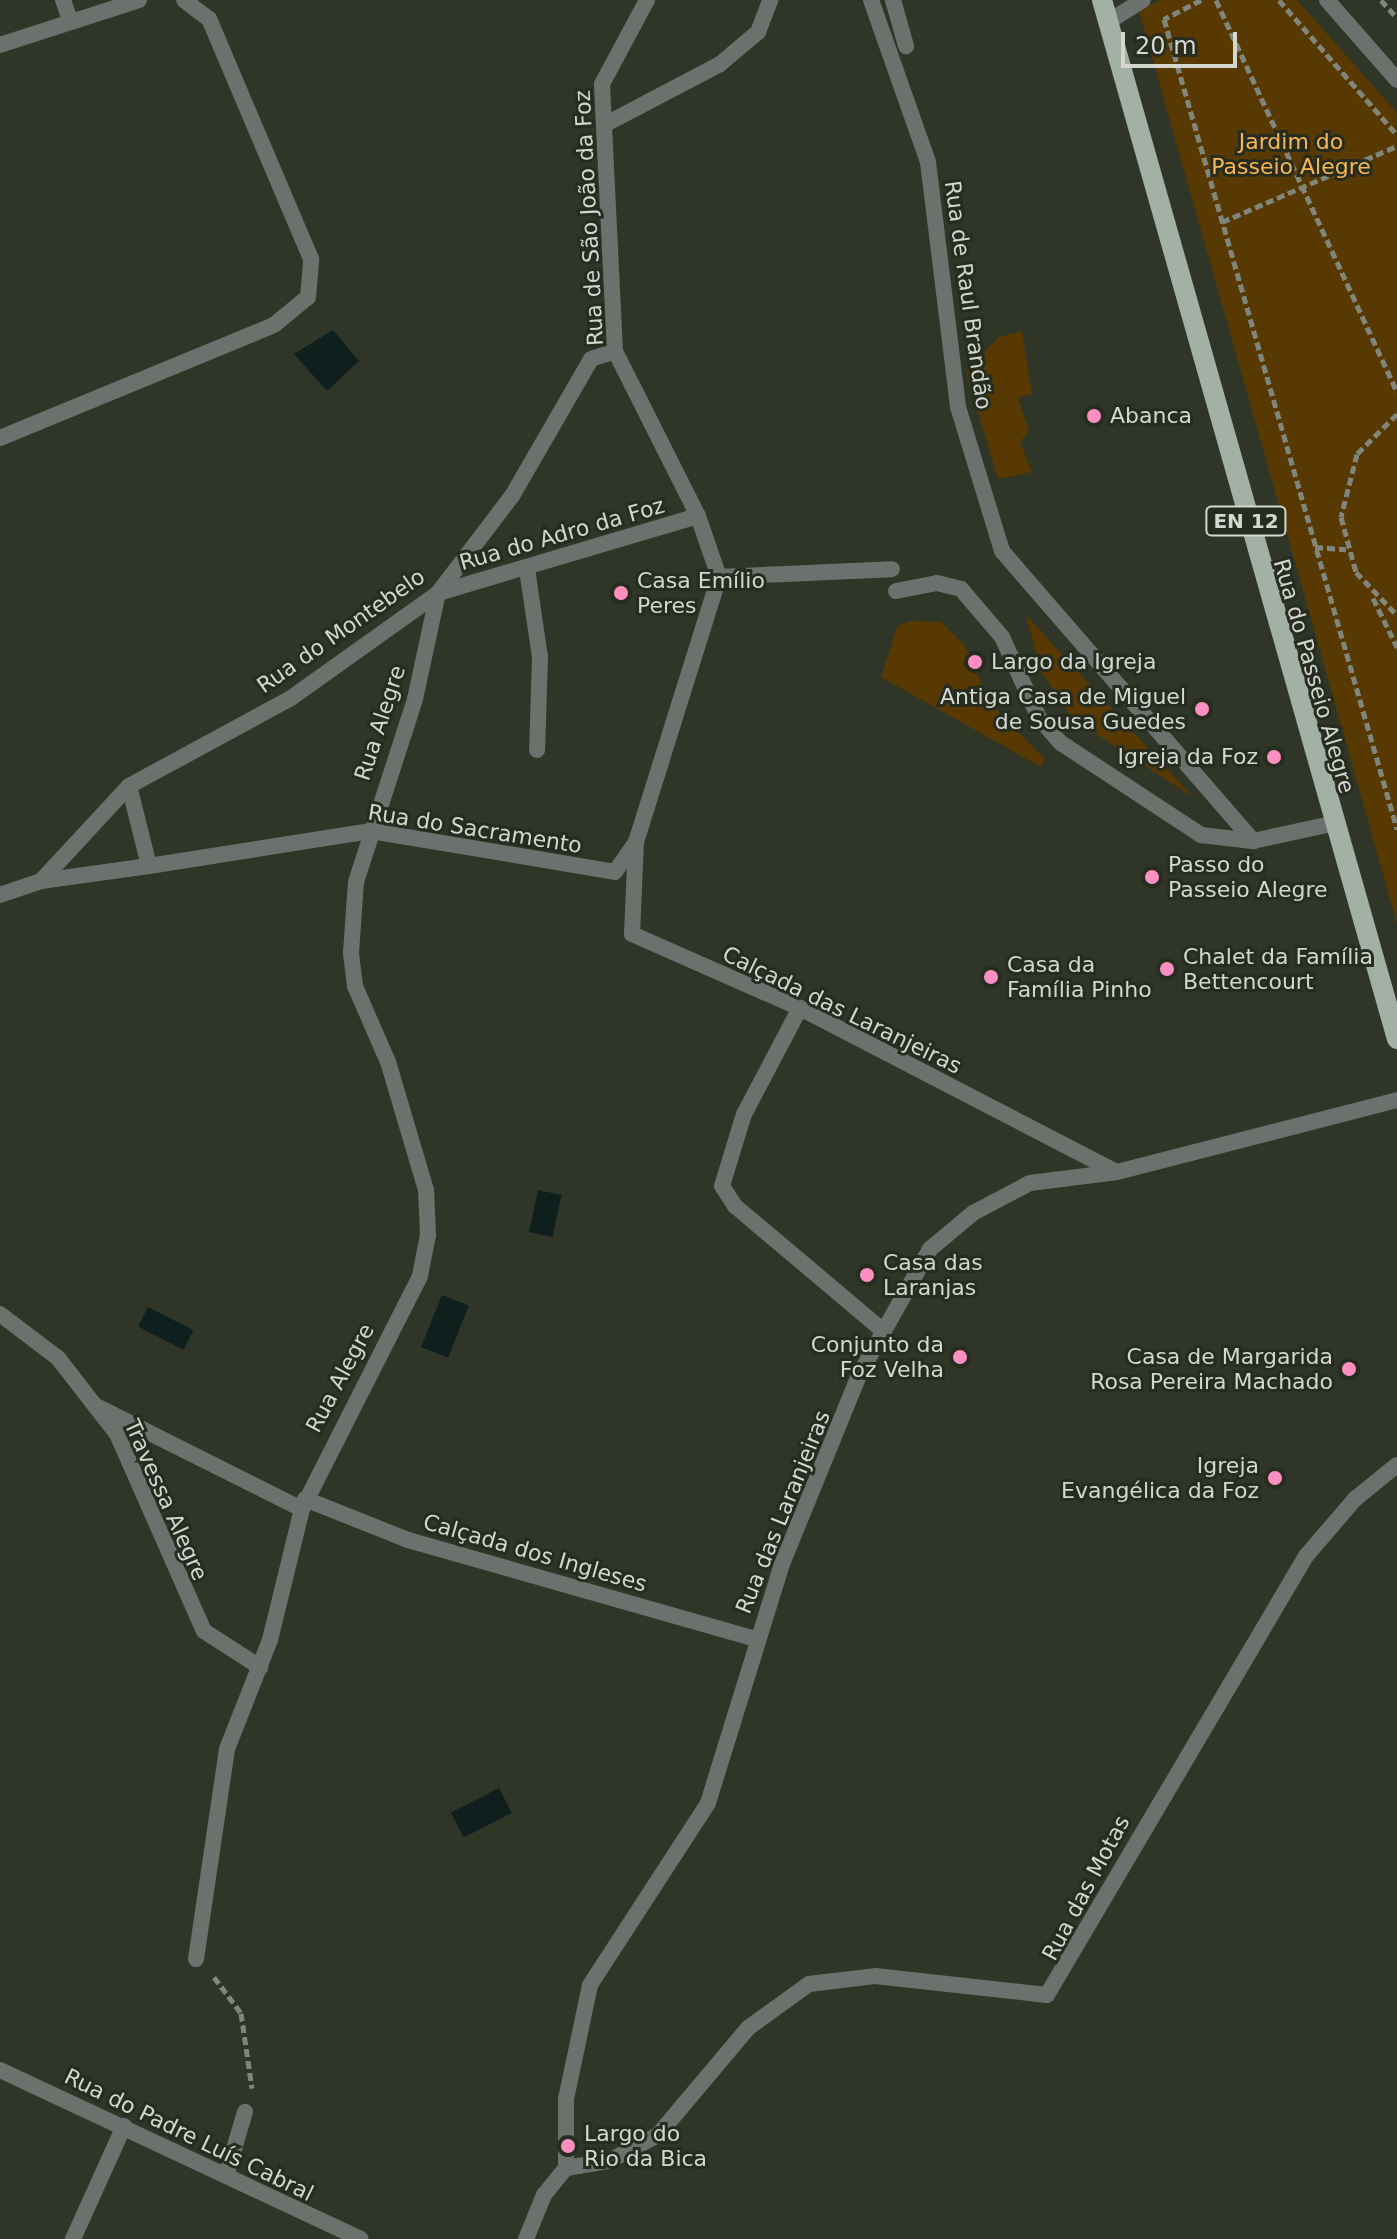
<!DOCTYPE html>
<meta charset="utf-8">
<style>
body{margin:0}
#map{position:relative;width:1397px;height:2239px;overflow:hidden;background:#2f3628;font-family:"DejaVu Sans",sans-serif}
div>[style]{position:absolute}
.green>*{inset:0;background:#583901}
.water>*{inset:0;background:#0f1f1d;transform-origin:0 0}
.path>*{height:5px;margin-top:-2.5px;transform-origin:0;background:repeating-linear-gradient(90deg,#80867b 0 8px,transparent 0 12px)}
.pedestrian>*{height:16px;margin:-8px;padding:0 8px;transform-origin:8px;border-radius:8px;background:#6b726d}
.minor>*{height:16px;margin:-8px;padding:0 8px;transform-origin:8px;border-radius:8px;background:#6b726d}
.primary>*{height:20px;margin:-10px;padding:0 10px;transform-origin:10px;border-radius:10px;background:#a2b0a6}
.dots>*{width:22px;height:22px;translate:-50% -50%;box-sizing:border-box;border:4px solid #262c1f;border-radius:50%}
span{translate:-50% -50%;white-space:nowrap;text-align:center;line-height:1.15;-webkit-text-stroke:6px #262c1f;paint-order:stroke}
.shield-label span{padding:2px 6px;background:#262c1f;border:2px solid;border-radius:6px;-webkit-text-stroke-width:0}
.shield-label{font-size:20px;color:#d3d7cf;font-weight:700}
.park-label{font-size:22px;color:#fab651}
.street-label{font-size:22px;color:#d3d7cf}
.poi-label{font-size:22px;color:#d3d7cf}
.left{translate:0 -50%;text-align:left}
.right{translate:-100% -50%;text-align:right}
.scale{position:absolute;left:1121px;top:32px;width:116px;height:36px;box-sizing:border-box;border:4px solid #d3d7cf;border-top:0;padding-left:10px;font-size:24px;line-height:28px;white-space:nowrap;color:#d3d7cf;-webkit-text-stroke:6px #262c1f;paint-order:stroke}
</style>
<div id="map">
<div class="green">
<div style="clip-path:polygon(1160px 0,1297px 0,1397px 113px,1397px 923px,1139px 11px)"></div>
<div style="clip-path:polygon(1022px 331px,1032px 394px,1018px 398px,1029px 431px,1020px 442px,1032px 472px,998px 479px,966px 372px,999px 337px)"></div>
<div style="clip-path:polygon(1026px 615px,1194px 798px,1072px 718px,1041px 671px)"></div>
<div style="clip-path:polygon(909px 621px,941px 622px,965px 646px,989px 702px,1045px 759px,1041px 767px,881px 677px,897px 627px)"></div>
</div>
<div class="water">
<div style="clip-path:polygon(333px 330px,359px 361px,327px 391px,294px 354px)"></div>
<div style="left:538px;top:1190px;width:24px;height:43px;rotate:12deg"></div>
<div style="left:442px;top:1295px;width:29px;height:56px;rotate:22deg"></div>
<div style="left:148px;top:1307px;width:51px;height:22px;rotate:27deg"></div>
<div style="left:499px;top:1788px;width:28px;height:54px;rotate:63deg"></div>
</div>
<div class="path">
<div style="left:1201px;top:0;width:42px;rotate:152.8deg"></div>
<div style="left:1164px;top:19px;width:843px;rotate:73.95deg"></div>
<div style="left:1216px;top:0;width:432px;rotate:65.2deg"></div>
<div style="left:1279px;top:0;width:179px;rotate:48.8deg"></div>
<div style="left:1381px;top:0;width:24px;rotate:48deg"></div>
<div style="left:1222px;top:222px;width:191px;rotate:-23.5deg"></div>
<div style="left:1397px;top:414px;width:57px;rotate:135deg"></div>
<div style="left:1357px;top:454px;width:65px;rotate:104.3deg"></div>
<div style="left:1341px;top:517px;width:57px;rotate:74.7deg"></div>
<div style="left:1356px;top:572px;width:59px;rotate:46.4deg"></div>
<div style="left:1315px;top:547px;width:31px;rotate:4deg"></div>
<div style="left:1373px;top:598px;width:55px;rotate:63.9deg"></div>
<div style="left:214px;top:1977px;width:45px;rotate:53.1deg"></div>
<div style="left:241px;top:2013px;width:76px;rotate:81.7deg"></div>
</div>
<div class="pedestrian">
<div style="left:604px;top:125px;width:131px;rotate:-27.7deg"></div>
<div style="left:720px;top:64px;width:50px;rotate:-40.1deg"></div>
<div style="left:758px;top:32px;width:34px;rotate:-69deg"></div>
<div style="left:800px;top:1008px;width:120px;rotate:117.8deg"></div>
<div style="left:744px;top:1114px;width:75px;rotate:107deg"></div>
<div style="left:722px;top:1186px;width:24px;rotate:57deg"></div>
<div style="left:735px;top:1206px;width:191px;rotate:40.1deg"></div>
<div style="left:98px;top:1407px;width:228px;rotate:26.6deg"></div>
</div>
<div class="minor">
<div style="left:63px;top:0;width:18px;rotate:71deg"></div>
<div style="left:871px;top:0;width:172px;rotate:70.6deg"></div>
<div style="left:928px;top:162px;width:247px;rotate:83deg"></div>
<div style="left:958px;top:407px;width:151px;rotate:73deg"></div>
<div style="left:1002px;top:551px;width:384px;rotate:49.1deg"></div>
<div style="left:893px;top:0;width:48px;rotate:74.2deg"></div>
<div style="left:1327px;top:0;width:106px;rotate:48.8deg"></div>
<div style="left:1108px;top:22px;width:41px;rotate:-32.2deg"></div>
<div style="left:0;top:45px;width:146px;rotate:-17.9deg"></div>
<div style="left:0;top:438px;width:296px;rotate:-22.4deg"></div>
<div style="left:274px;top:325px;width:44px;rotate:-39.5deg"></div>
<div style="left:308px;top:297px;width:38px;rotate:-85deg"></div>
<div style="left:311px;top:259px;width:261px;rotate:-113deg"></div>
<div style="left:209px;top:19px;width:31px;rotate:-143deg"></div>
<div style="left:527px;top:569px;width:89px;rotate:81.6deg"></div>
<div style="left:540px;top:657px;width:93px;rotate:91.8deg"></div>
<div style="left:719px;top:577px;width:173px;rotate:-2.6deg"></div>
<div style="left:896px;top:591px;width:42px;rotate:-11deg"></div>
<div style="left:937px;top:583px;width:25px;rotate:14deg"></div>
<div style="left:961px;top:589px;width:63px;rotate:49.5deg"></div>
<div style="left:1002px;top:637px;width:89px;rotate:65.4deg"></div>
<div style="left:1039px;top:718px;width:33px;rotate:49deg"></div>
<div style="left:1061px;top:743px;width:168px;rotate:33.3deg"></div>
<div style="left:1201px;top:835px;width:52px;rotate:6.6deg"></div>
<div style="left:1253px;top:841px;width:80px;rotate:-12.3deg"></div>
<div style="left:438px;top:593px;width:271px;rotate:-16.5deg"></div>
<div style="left:636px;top:842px;width:92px;rotate:92.5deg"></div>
<div style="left:632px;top:934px;width:184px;rotate:23.8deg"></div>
<div style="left:800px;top:1008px;width:355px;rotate:27.4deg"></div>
<div style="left:149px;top:866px;width:225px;rotate:-9deg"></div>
<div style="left:371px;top:831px;width:247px;rotate:9.5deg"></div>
<div style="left:615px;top:872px;width:37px;rotate:-55deg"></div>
<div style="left:636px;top:842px;width:278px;rotate:-72.6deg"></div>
<div style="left:719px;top:577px;width:65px;rotate:-109deg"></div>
<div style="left:698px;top:516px;width:185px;rotate:-116.7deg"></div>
<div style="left:615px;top:351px;width:267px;rotate:-92.8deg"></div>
<div style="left:602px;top:84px;width:95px;rotate:-61.8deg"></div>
<div style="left:41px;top:881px;width:109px;rotate:-7.9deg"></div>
<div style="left:149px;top:866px;width:82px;rotate:-104deg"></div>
<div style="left:0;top:895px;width:43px;rotate:-18.9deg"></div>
<div style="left:41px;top:881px;width:129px;rotate:-47.2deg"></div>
<div style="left:129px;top:786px;width:184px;rotate:-28.5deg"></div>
<div style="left:291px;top:698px;width:181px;rotate:-35.5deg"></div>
<div style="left:438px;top:593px;width:122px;rotate:-52.7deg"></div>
<div style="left:512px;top:496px;width:158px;rotate:-60deg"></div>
<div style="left:591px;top:359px;width:25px;rotate:-18deg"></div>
<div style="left:0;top:1314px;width:73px;rotate:37.2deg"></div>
<div style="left:58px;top:1358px;width:96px;rotate:52.2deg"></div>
<div style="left:117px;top:1434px;width:215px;rotate:66.2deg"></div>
<div style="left:204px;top:1631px;width:67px;rotate:32.7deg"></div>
<div style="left:305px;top:1499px;width:111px;rotate:21.7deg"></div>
<div style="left:408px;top:1540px;width:362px;rotate:15.9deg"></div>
<div style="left:196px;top:1959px;width:212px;rotate:-81.6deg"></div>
<div style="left:227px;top:1749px;width:117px;rotate:-68.5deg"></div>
<div style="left:270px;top:1640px;width:135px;rotate:-76.3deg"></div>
<div style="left:302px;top:1509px;width:261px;rotate:-63.1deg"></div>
<div style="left:420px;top:1276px;width:42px;rotate:-79deg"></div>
<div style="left:428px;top:1235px;width:45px;rotate:-92.5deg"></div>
<div style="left:426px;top:1190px;width:134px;rotate:-106.5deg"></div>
<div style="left:388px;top:1062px;width:83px;rotate:-113.5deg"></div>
<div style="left:355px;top:986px;width:33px;rotate:-97deg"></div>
<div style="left:351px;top:953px;width:71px;rotate:-86deg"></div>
<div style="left:356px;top:882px;width:192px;rotate:-72.1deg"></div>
<div style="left:415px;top:699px;width:108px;rotate:-77.8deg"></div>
<div style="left:0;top:2070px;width:398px;rotate:25.1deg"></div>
<div style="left:566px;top:2168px;width:69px;rotate:-90deg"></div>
<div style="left:566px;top:2099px;width:116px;rotate:-78.1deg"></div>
<div style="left:590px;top:1985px;width:217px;rotate:-57deg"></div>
<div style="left:708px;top:1803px;width:250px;rotate:-72.8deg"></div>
<div style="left:782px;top:1564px;width:204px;rotate:-67.8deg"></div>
<div style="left:859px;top:1375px;width:145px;rotate:-60.6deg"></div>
<div style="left:930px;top:1249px;width:56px;rotate:-39.9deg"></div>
<div style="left:973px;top:1213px;width:64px;rotate:-27.8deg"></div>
<div style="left:1030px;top:1183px;width:88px;rotate:-7.2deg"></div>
<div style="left:1117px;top:1172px;width:289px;rotate:-14.4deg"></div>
<div style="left:566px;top:2168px;width:44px;rotate:-9.2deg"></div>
<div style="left:609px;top:2161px;width:55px;rotate:-28deg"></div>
<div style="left:658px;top:2135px;width:140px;rotate:-49.9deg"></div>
<div style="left:748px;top:2028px;width:75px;rotate:-35.8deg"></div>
<div style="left:809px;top:1984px;width:66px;rotate:-6.9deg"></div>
<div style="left:875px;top:1976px;width:173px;rotate:6.3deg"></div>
<div style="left:1047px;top:1995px;width:510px;rotate:-59.46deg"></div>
<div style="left:1306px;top:1556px;width:75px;rotate:-49.3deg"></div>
<div style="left:1355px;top:1499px;width:54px;rotate:-39deg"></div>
<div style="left:226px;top:2176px;width:67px;rotate:-73.5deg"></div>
<div style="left:73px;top:2239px;width:124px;rotate:-65.7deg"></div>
<div style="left:526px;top:2239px;width:48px;rotate:-67.8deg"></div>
<div style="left:544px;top:2195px;width:35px;rotate:-51deg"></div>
</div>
<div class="primary">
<div style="left:1102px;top:0;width:1080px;rotate:74.15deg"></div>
</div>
<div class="dots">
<div style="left:1094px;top:416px;background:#fd8ec0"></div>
<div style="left:621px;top:593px;background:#fd8ec0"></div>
<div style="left:975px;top:662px;background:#fd8ec0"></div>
<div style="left:1202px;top:709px;background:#fd8ec0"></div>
<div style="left:1274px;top:757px;background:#fd8ec0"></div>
<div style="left:1152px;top:877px;background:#fd8ec0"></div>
<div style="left:1167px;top:969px;background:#fd8ec0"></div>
<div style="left:991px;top:977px;background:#fd8ec0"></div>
<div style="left:867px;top:1275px;background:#fd8ec0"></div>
<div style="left:960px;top:1357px;background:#fd8ec0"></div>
<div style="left:1349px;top:1369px;background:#fd8ec0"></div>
<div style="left:1275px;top:1478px;background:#fd8ec0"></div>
<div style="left:568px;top:2146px;background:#fd8ec0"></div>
</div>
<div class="shield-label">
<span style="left:1246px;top:521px">EN 12</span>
</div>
<div class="park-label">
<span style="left:1291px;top:154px">Jardim do<br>Passeio Alegre</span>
</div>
<div class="street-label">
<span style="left:589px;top:218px;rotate:-93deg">Rua de São João da Foz</span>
<span style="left:968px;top:295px;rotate:82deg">Rua de Raul Brandão</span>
<span style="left:562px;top:534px;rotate:-16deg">Rua do Adro da Foz</span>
<span style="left:341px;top:631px;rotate:-35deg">Rua do Montebelo</span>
<span style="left:1314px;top:676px;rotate:74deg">Rua do Passeio Alegre</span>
<span style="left:380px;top:723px;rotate:-72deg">Rua Alegre</span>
<span style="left:475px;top:829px;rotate:9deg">Rua do Sacramento</span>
<span style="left:842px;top:1010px;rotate:26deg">Calçada das Laranjeiras</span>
<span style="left:340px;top:1378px;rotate:-62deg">Rua Alegre</span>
<span style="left:166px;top:1500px;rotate:66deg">Travessa Alegre</span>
<span style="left:783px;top:1512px;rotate:-68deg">Rua das Laranjeiras</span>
<span style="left:535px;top:1553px;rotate:16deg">Calçada dos Ingleses</span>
<span style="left:1086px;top:1888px;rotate:-62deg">Rua das Motas</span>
<span style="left:189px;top:2135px;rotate:26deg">Rua do Padre Luís Cabral</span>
</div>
<div class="poi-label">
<span class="left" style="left:1110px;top:416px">Abanca</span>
<span class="left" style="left:637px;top:593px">Casa Emílio<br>Peres</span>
<span class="left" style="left:991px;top:662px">Largo da Igreja</span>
<span class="right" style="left:1186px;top:709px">Antiga Casa de Miguel<br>de Sousa Guedes</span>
<span class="right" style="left:1258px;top:757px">Igreja da Foz</span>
<span class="left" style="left:1168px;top:877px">Passo do<br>Passeio Alegre</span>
<span class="left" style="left:1183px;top:969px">Chalet da Família<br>Bettencourt</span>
<span class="left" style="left:1007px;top:977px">Casa da<br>Família Pinho</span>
<span class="left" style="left:883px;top:1275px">Casa das<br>Laranjas</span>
<span class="right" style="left:944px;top:1357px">Conjunto da<br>Foz Velha</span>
<span class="right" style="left:1333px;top:1369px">Casa de Margarida<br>Rosa Pereira Machado</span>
<span class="right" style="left:1259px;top:1478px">Igreja<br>Evangélica da Foz</span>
<span class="left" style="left:584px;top:2146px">Largo do<br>Rio da Bica</span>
</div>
<div class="scale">20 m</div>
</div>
